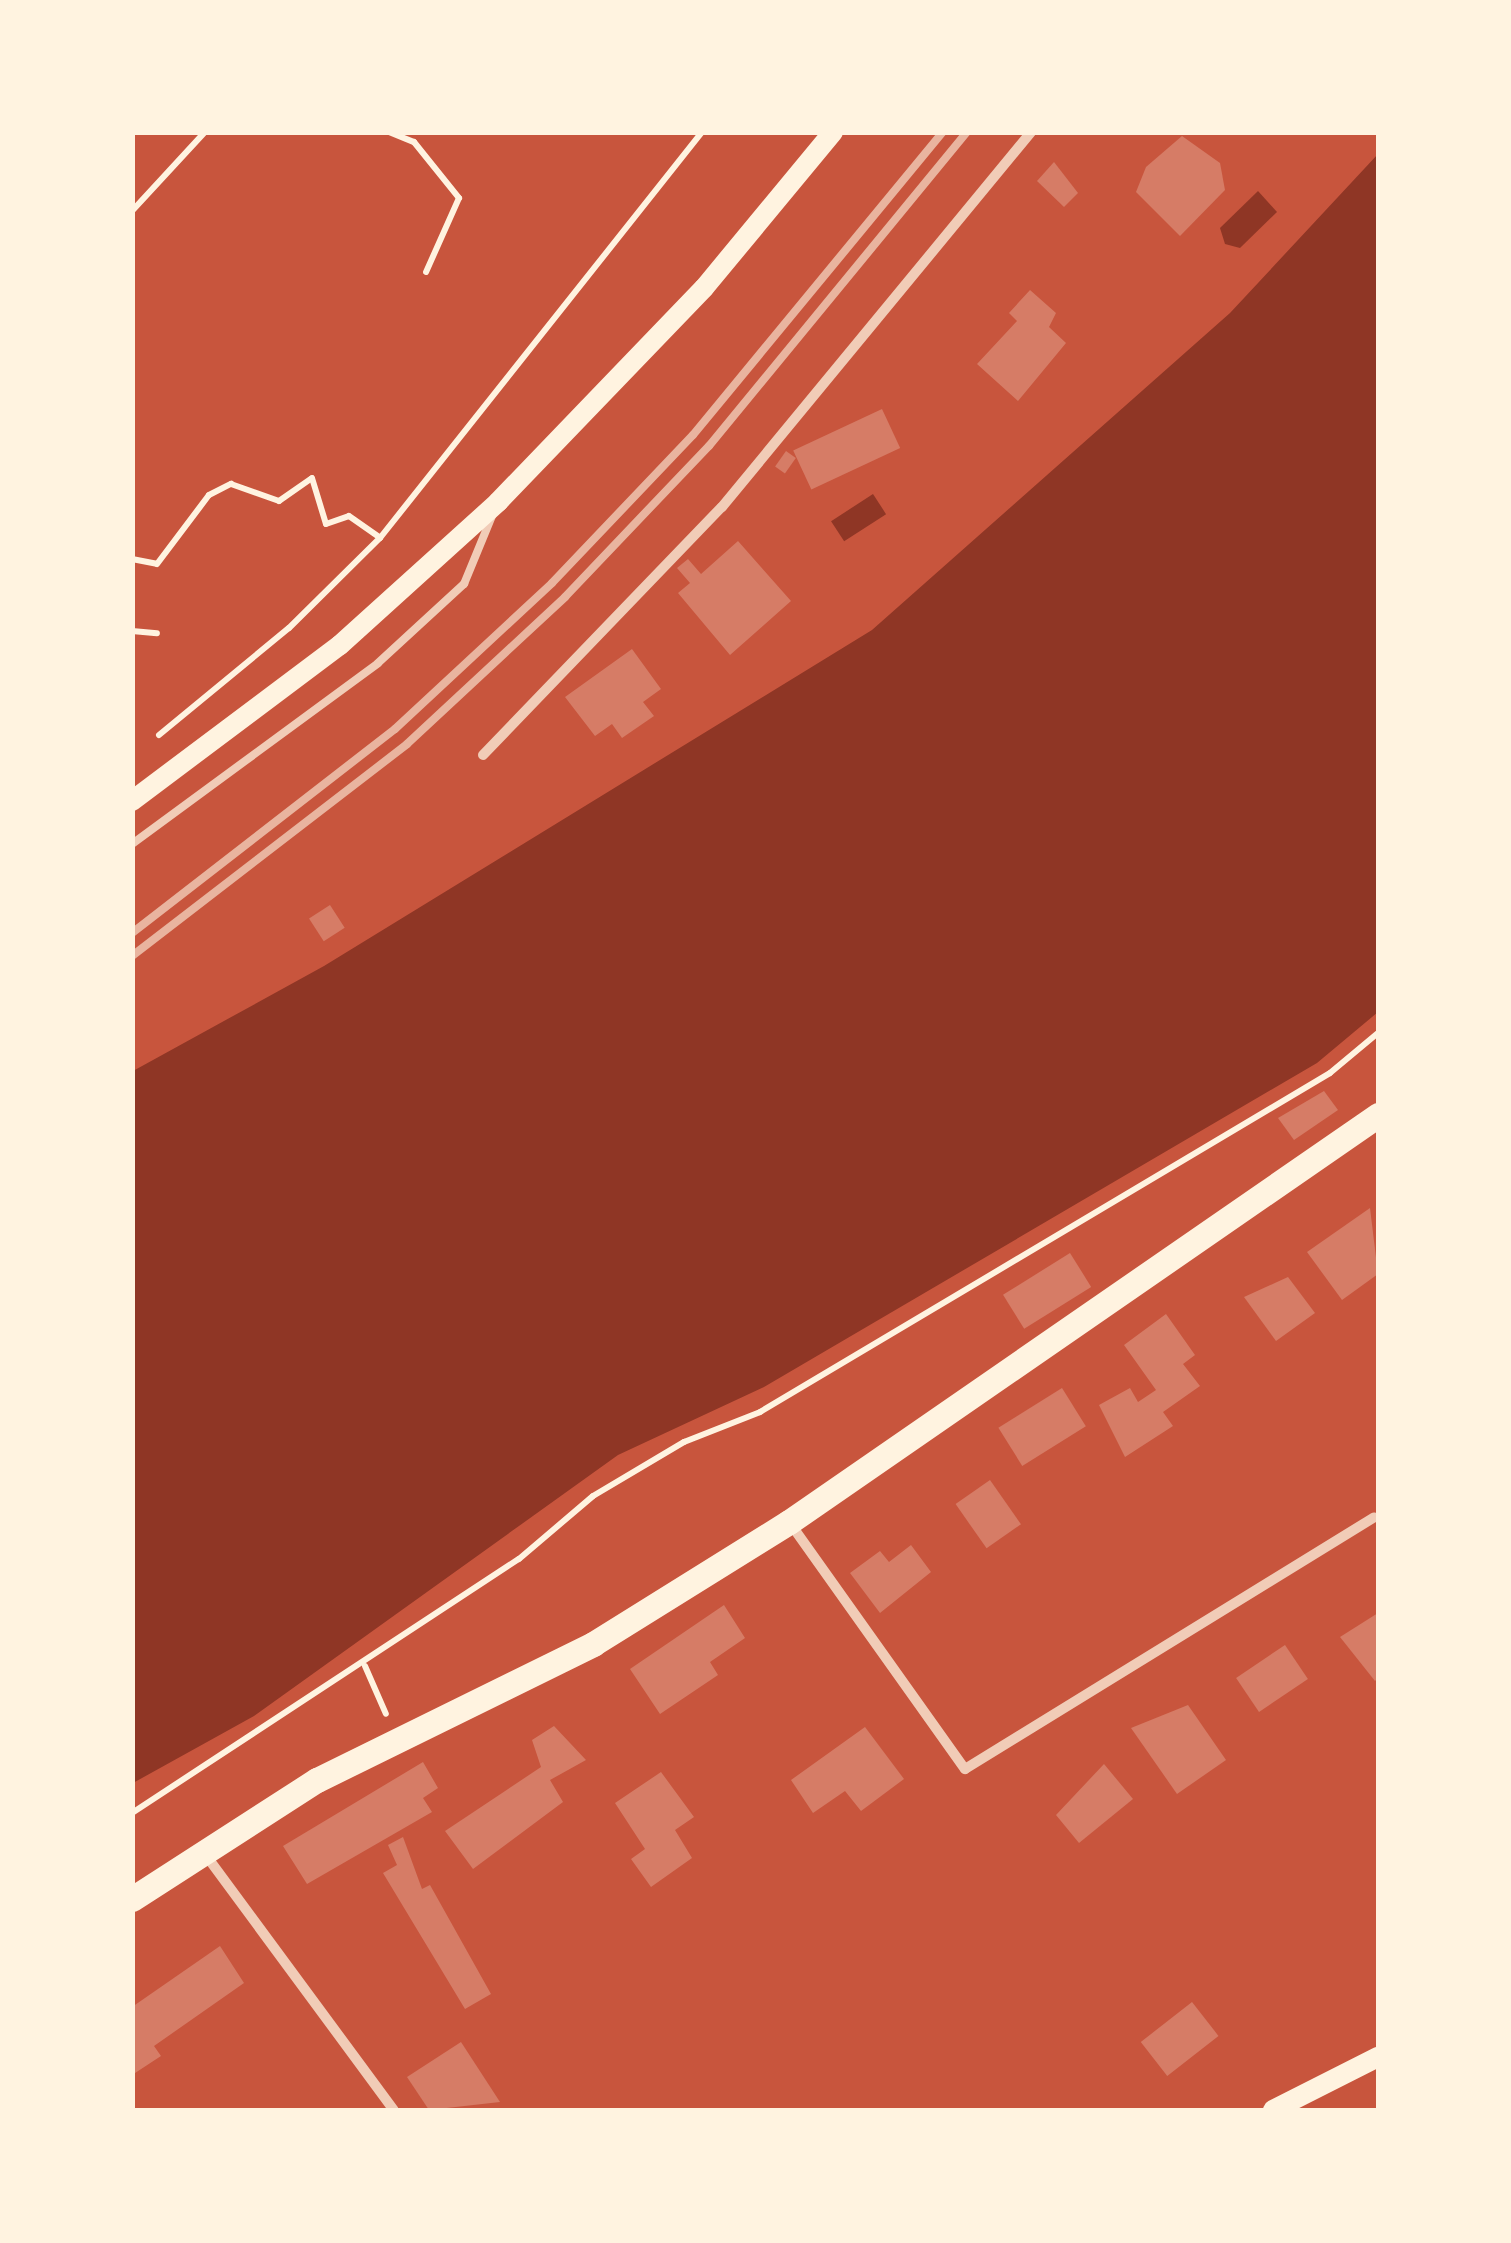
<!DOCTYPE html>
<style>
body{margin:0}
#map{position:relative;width:1511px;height:2243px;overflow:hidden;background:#c8553d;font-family:Signika,sans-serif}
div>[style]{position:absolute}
.water>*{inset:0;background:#8f3625;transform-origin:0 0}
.building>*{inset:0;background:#d67c66;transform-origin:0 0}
.path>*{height:6px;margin:-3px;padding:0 3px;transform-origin:3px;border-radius:3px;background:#fff3e0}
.service>*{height:8px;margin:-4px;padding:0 4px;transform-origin:4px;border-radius:4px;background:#f1ccb7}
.minor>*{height:10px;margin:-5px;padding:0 5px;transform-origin:5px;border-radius:5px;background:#f1ccb7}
.secondary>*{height:20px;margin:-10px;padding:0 10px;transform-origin:10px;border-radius:10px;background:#fff3e0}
.primary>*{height:25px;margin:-12.5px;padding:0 12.5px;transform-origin:12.5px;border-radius:12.5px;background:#fff3e0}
.rail>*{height:8px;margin:-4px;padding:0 4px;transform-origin:4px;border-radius:4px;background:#e9b49f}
span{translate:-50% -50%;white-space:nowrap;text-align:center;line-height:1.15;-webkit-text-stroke:9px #fff3e0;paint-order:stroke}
.frame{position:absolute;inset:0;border:135px solid #fff3e0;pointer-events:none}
</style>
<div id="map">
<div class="water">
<div style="clip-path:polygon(1378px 154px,1378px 1012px,1317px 1063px,764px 1387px,618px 1455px,254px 1716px,133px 1783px,133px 1071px,324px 966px,872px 630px,1230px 313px)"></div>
<div style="clip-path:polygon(1258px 191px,1277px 212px,1240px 248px,1225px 244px,1220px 228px)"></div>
<div style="left:873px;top:494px;width:24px;height:50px;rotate:57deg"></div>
</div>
<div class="building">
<div style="clip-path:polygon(1182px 136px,1220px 163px,1225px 190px,1180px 236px,1136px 192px,1146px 167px)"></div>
<div style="clip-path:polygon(1054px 162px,1078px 193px,1064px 207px,1037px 181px)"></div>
<div style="clip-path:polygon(1030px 290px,1056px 313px,1049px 327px,1066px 343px,1018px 401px,977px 364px,1017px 321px,1009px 313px)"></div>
<div style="left:882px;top:409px;width:43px;height:98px;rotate:65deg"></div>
<div style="left:786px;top:451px;width:12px;height:19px;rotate:35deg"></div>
<div style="clip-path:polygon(738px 541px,791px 601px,730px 655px,678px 593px,690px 583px,677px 568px,688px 559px,701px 574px)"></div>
<div style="clip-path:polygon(632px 649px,661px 689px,643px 702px,654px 716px,622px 738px,612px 724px,595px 736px,565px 697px)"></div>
<div style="left:330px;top:905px;width:27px;height:25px;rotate:57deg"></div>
<div style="clip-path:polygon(1324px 1091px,1338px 1110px,1294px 1140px,1278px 1118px)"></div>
<div style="clip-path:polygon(1370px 1208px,1378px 1274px,1342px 1300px,1307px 1252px)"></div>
<div style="left:1070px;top:1253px;width:40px;height:79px;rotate:58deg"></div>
<div style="clip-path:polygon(1288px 1277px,1315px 1313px,1276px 1341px,1244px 1297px)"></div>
<div style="clip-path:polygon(1166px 1314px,1195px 1355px,1183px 1364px,1200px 1386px,1163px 1412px,1173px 1426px,1125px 1457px,1099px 1405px,1130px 1388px,1138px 1402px,1156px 1390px,1124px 1345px)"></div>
<div style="left:1062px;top:1388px;width:45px;height:75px;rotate:58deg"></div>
<div style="left:990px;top:1480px;width:54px;height:42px;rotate:55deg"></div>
<div style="clip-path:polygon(911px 1545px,931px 1572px,880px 1613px,850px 1573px,880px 1551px,889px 1562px)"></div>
<div style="clip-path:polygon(724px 1605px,745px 1638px,710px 1662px,718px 1675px,660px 1714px,630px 1669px)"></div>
<div style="clip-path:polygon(1378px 1613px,1378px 1678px,1375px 1681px,1340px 1637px)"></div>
<div style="left:1285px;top:1645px;width:41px;height:59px;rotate:56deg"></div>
<div style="clip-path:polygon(1188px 1705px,1226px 1760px,1177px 1794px,1131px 1728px)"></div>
<div style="clip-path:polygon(554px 1726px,586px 1760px,550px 1780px,563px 1802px,473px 1869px,445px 1831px,541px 1767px,532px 1740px)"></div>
<div style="clip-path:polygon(865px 1727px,904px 1779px,861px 1811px,845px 1791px,813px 1813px,791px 1780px)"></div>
<div style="clip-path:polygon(423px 1762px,438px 1788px,423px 1798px,432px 1812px,307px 1884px,283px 1846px)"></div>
<div style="clip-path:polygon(1104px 1764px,1133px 1799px,1079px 1843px,1056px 1815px)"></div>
<div style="clip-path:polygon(661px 1772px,694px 1817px,675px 1830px,692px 1858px,651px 1887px,631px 1859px,645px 1849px,615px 1803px)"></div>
<div style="clip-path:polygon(403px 1837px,422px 1889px,430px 1885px,491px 1994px,465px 2009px,383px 1873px,397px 1865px,388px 1845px)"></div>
<div style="clip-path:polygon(220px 1946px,244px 1983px,154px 2046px,161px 2056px,132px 2075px,132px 2007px)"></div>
<div style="left:1192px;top:2002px;width:43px;height:65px;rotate:52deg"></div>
<div style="clip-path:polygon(461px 2042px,500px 2102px,429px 2110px,407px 2077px)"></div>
</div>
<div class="path">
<div style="left:389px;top:132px;width:27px;rotate:22deg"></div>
<div style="left:414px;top:142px;width:72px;rotate:51.2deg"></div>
<div style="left:459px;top:198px;width:81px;rotate:114deg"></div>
<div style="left:132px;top:211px;width:108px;rotate:-47.3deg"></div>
<div style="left:132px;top:559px;width:25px;rotate:11deg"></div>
<div style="left:157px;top:564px;width:86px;rotate:-53deg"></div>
<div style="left:209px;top:495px;width:25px;rotate:-27deg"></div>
<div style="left:231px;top:484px;width:51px;rotate:19.5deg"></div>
<div style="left:279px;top:501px;width:40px;rotate:-34.9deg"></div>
<div style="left:312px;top:478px;width:48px;rotate:73.1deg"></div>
<div style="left:326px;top:524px;width:24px;rotate:-19deg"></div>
<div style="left:349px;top:516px;width:38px;rotate:35deg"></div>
<div style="left:132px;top:631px;width:25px;rotate:5deg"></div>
<div style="left:159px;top:735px;width:168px;rotate:-39.5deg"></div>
<div style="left:289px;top:628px;width:128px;rotate:-44.7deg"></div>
<div style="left:380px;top:538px;width:518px;rotate:-51.58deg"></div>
<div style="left:365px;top:1666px;width:52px;rotate:66.4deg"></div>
<div style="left:132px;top:1813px;width:463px;rotate:-33.3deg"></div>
<div style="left:519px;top:1559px;width:97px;rotate:-40.4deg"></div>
<div style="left:593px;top:1496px;width:106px;rotate:-30.7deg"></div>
<div style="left:684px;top:1442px;width:82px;rotate:-21.5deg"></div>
<div style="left:760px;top:1412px;width:663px;rotate:-30.74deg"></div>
<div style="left:1330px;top:1073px;width:62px;rotate:-39.8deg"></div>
</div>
<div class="service">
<div style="left:132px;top:844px;width:305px;rotate:-36.3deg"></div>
<div style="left:378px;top:663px;width:117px;rotate:-42.6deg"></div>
<div style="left:464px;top:584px;width:74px;rotate:-67.6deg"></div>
</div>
<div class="minor">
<div style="left:483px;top:755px;width:344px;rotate:-46.1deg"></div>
<div style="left:722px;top:507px;width:486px;rotate:-50.5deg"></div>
<div style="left:790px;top:1523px;width:302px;rotate:54.6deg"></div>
<div style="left:965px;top:1769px;width:480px;rotate:-31.6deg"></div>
<div style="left:205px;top:1854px;width:318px;rotate:53.6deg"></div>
</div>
<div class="secondary">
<div style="left:132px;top:801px;width:260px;rotate:-36.9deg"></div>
<div style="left:340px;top:645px;width:213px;rotate:-42.1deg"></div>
<div style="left:498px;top:502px;width:297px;rotate:-46.1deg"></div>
<div style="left:704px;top:288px;width:202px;rotate:-50.4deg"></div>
<div style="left:1273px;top:2110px;width:118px;rotate:-26.8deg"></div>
</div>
<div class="primary">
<div style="left:132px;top:1899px;width:220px;rotate:-32.8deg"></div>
<div style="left:317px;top:1780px;width:308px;rotate:-26.2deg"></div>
<div style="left:593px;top:1644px;width:231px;rotate:-31.9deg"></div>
<div style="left:789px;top:1522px;width:716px;rotate:-34.64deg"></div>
</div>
<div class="rail">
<div style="left:132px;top:933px;width:333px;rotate:-37.8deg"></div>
<div style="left:395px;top:729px;width:214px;rotate:-42.9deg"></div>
<div style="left:552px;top:583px;width:204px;rotate:-46.4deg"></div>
<div style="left:693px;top:435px;width:393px;rotate:-50.5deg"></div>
<div style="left:132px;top:956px;width:347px;rotate:-37.6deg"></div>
<div style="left:407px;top:744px;width:216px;rotate:-42.9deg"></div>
<div style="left:565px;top:597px;width:209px;rotate:-46.4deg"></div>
<div style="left:709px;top:446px;width:406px;rotate:-50.6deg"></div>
</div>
<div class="frame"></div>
</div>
